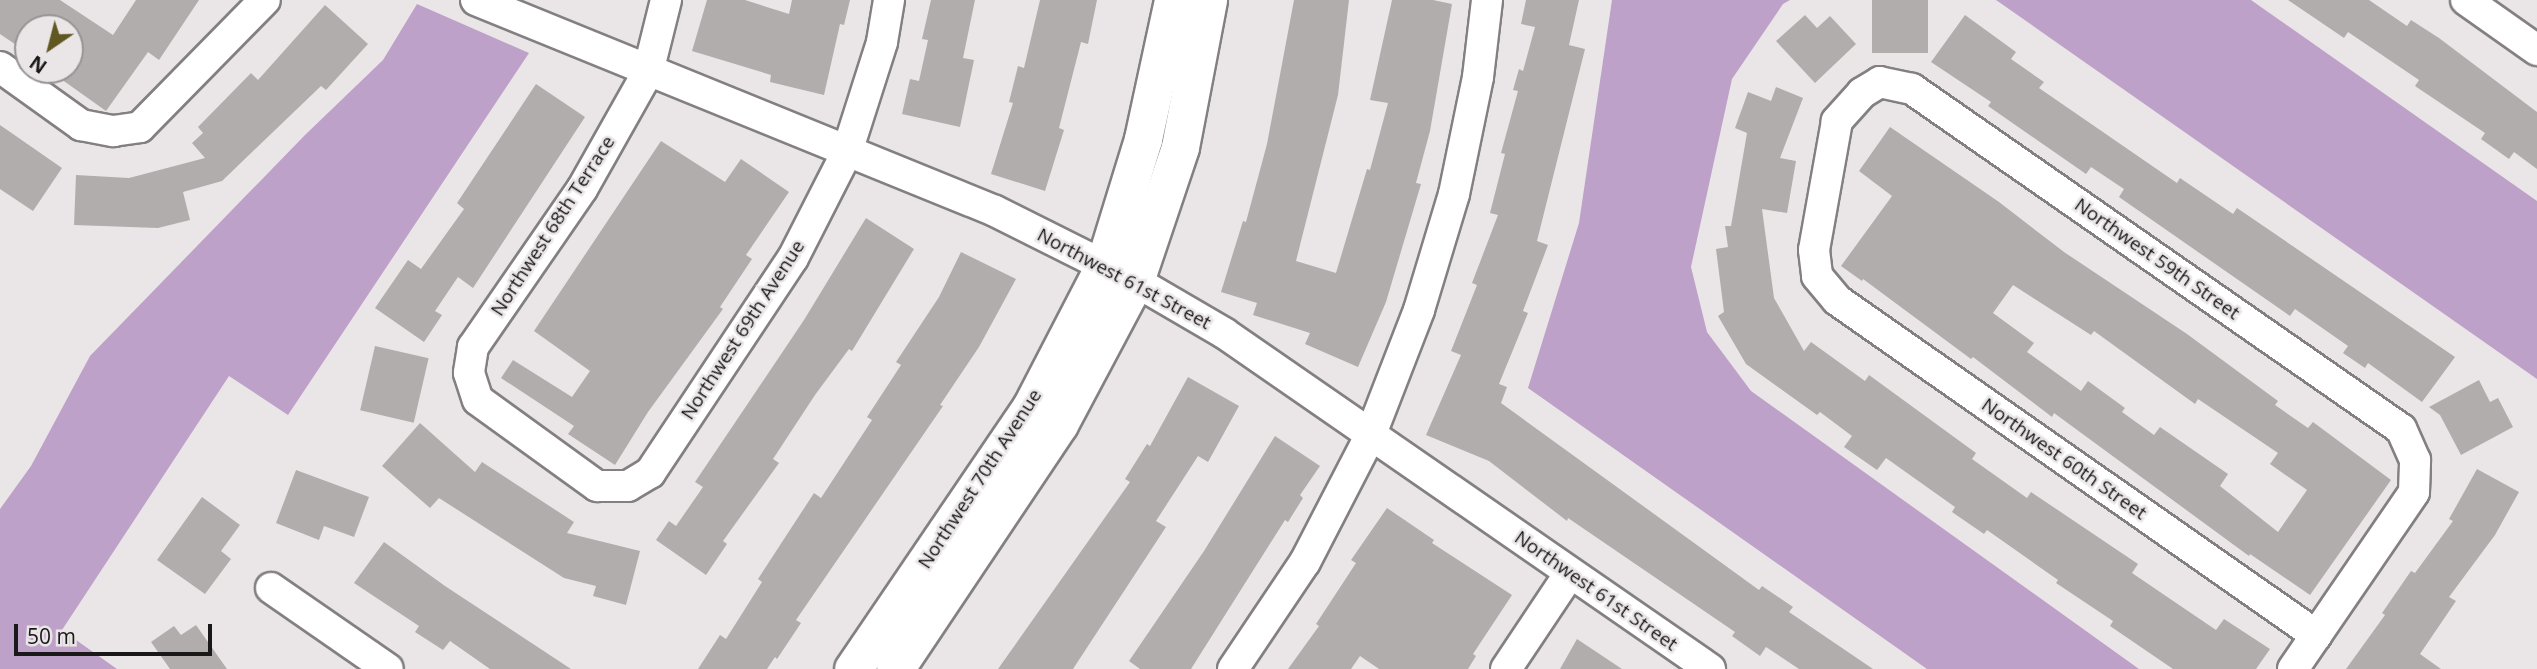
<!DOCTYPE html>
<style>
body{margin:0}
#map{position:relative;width:2537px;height:669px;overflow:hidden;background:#eae6e7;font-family:"Open Sans",sans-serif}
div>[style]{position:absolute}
.water>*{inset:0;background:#bea1c8}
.building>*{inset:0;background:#b1adad;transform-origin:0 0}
.roads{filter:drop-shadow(2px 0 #848081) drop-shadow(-2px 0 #848081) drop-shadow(0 2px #848081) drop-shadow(0 -2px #848081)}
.minor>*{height:30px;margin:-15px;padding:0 15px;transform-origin:15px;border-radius:15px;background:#fff}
.tertiary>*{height:37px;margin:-18.5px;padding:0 18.5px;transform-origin:18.5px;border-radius:18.5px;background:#fff}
span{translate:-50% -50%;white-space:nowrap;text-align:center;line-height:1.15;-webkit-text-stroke:5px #eae6e7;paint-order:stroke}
.street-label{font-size:19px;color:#1a1819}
.north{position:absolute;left:14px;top:14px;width:70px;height:70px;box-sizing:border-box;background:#eae6e7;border:2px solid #979495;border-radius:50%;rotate:215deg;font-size:19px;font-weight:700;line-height:28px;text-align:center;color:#1a1819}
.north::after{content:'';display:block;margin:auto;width:24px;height:32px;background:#605723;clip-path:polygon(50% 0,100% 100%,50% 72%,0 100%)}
.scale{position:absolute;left:14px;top:624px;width:198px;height:32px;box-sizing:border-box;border:4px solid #1a1819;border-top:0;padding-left:9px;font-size:21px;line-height:24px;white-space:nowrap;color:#1a1819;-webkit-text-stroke:5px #eae6e7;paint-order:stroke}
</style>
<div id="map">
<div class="water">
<div style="clip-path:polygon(1612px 0,1790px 0,1783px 4px,1732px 79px,1691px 267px,1707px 332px,1751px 391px,2139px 669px,1927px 669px,1528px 388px,1579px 223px)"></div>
<div style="clip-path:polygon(1996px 0,2251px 0,2537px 201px,2537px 379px)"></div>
<div style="clip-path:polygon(417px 4px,529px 53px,288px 415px,229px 376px,62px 630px,117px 669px,0 669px,0 509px,31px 466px,90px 356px,305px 135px,383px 60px)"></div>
</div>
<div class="building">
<div style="clip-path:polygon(0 0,60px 0,113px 35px,136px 0,199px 0,159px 60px,148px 52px,106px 111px,61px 79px,70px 70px,70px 28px,28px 28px,28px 53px,0 34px)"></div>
<div style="clip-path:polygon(707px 0,745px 0,789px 14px,792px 0,850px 0,844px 25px,840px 24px,824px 95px,770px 82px,771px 75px,692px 51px)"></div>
<div style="clip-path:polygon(931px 0,975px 0,963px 58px,974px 60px,960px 127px,902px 114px,910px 79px,919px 81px,928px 40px,922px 39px)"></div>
<div style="clip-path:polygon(1040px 0,1097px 0,1088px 44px,1081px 42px,1059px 128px,1064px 130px,1045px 191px,991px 174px,1013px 103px,1009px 102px,1018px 66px,1024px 68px)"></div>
<div style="clip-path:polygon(1294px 0,1349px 0,1338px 95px,1296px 261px,1336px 273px,1367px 169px,1370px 170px,1388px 103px,1370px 100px,1392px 0,1433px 0,1452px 4px,1430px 131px,1416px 183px,1421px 184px,1386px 302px,1358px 367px,1305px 344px,1310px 333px,1253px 315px,1257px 303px,1221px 292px,1243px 221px,1246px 222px,1267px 144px)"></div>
<div style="clip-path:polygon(1526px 0,1579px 0,1569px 45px,1585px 49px,1537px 241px,1548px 245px,1523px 311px,1528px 313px,1499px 384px,1507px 387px,1501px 403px,1759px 590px,1762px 586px,1793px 607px,1789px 612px,1873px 669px,1799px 669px,1766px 647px,1760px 656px,1732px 636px,1735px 632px,1568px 518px,1567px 521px,1489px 461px,1426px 435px,1461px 355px,1451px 351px,1477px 285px,1472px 283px,1498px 215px,1490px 213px,1505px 154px,1501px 153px,1518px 91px,1513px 90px,1519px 69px,1523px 71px,1535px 27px,1521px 24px)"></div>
<div style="left:1872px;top:0;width:56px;height:53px"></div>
<div style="clip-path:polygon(2288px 0,2369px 0,2407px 26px,2411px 20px,2439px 38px,2537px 112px,2537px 169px,2514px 152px,2509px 159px,2481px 139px,2485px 133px,2415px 86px,2419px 80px,2348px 32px,2344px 38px)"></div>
<div style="clip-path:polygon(325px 5px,368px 44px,326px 90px,321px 86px,222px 181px,183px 192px,190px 220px,158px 228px,74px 225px,76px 175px,129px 178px,205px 158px,192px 143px,203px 133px,198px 127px,251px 73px,258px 80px)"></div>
<div style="clip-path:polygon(1805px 15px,1817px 28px,1830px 16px,1856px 44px,1815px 83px,1776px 41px)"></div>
<div style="clip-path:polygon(1965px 15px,2016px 52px,2011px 59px,2044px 82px,2039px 88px,2177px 183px,2180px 178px,2233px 214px,2237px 208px,2455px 357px,2422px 402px,2368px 363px,2365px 368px,2343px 353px,2348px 346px,2295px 309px,2290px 316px,2119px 197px,2124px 189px,2091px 167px,2086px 174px,1988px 106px,1991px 102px,1931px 62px)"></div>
<div style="clip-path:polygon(536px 84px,585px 117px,473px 288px,458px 277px,435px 311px,442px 315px,424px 342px,375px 308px,408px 260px,421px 269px,464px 209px,457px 203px)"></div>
<div style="clip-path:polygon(1776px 87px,1803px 98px,1780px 158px,1796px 161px,1787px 213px,1762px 209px,1774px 298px,1804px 351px,1811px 342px,1865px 381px,1869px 375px,1976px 453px,1972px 459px,2027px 498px,2031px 492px,2138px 564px,2132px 573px,2216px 630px,2224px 619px,2270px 649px,2256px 669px,2173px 669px,2110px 626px,2113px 621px,2056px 583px,2058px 580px,1987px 530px,1984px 534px,1952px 512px,1955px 507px,1886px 458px,1877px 470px,1844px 447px,1852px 436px,1820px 412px,1817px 415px,1746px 364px,1718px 316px,1724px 312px,1716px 249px,1728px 247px,1725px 226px,1731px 226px,1747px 133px,1735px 128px,1748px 92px,1771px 101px)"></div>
<div style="clip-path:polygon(0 125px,62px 168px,33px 211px,0 189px)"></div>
<div style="clip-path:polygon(evenodd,1890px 127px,1999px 202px,2064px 252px,2187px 334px,2278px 401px,2275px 405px,2308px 428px,2313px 422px,2391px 480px,2310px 595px,2250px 554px,2249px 556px,2054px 413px,2052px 417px,1973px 357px,1971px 359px,1863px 279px,1862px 281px,1841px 266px,1892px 196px,1859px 171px,1890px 127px,2013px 285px,2091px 335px,2094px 331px,2195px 404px,2198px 399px,2278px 453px,2270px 464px,2307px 490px,2278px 532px,2220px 486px,2228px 474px,2160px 427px,2154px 435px,2122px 412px,2125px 408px,2088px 381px,2081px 391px,2027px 352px,2034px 343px,1993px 313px,2013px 285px)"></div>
<div style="clip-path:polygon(661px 141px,725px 182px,741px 159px,789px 192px,746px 255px,752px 259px,720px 307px,723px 309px,648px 412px,615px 465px,568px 434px,574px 426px,501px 378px,513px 360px,572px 397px,590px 371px,534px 331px)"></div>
<div style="clip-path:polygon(866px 218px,914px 249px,852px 351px,849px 349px,815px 395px,773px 459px,779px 463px,723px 541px,727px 544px,706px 575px,656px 540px,669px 521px,676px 526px,703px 487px,695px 482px,804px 320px)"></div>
<div style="clip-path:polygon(961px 252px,1016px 279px,979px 347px,940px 405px,943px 406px,796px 620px,801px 623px,777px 659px,775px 657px,767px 669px,698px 669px,720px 635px,726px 639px,762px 582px,758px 579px,814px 493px,821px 498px,872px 420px,867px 417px,901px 365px,896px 362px,939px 297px)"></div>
<div style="left:375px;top:346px;width:55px;height:66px;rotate:13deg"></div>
<div style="clip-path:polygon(1188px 377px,1239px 406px,1208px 462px,1198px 456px,1156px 521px,1166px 527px,1073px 669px,998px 669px,1130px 482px,1125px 479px,1147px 444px,1150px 446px)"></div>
<div style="clip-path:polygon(2479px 380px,2490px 402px,2498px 398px,2513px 427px,2461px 455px,2440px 415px,2429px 407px)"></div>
<div style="clip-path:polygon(420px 423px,475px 472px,482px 462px,574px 522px,567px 533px,640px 551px,626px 605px,593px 596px,596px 586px,564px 578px,439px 498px,430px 508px,382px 466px)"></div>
<div style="clip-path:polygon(1275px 436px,1320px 466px,1300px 495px,1303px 498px,1288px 522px,1285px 520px,1191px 669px,1140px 669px,1129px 661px,1204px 551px)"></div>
<div style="clip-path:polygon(2477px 469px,2519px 492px,2495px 535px,2449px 597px,2456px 601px,2420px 654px,2441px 669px,2346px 669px,2385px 615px,2382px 613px,2411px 571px,2415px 573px,2453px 521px,2449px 519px)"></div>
<div style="clip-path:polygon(296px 470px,369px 497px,354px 537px,324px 526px,319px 540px,276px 523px)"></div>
<div style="clip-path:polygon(202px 497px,240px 525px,221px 551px,231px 559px,205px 594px,157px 560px)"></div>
<div style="clip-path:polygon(1387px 508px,1434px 540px,1432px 543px,1512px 595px,1473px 654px,1476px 656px,1468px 669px,1379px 669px,1360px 656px,1351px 669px,1288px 669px,1319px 626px,1316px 624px,1356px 563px,1351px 560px)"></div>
<div style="clip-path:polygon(384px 542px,445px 586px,571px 669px,490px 669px,450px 641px,443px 650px,415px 632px,419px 626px,354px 583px)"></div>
<div style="clip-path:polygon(196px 625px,227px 669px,170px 669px,151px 642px,174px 626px,181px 635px)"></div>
<div style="clip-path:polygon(1577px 639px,1622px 669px,1560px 669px)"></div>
</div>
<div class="roads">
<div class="minor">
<div style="left:476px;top:0;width:560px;rotate:22.12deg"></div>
<div style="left:995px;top:211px;width:157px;rotate:26.6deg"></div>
<div style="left:1135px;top:281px;width:103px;rotate:30.3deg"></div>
<div style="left:1224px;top:333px;width:591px;rotate:34.66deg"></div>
<div style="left:666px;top:0;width:74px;rotate:104deg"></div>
<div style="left:648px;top:72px;width:134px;rotate:119.4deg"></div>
<div style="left:582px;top:189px;width:192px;rotate:124.6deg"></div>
<div style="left:473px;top:347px;width:26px;rotate:99deg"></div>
<div style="left:469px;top:373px;width:28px;rotate:72deg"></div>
<div style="left:478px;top:400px;width:147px;rotate:35.9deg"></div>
<div style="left:597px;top:486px;width:31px"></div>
<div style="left:628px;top:486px;width:26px;rotate:-31deg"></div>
<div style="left:650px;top:473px;width:258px;rotate:-56.4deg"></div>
<div style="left:793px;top:258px;width:119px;rotate:-63deg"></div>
<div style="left:847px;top:152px;width:115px;rotate:-72.3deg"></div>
<div style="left:882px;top:42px;width:43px;rotate:-80.5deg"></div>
<div style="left:2466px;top:0;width:87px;rotate:35.2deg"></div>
<div style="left:0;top:67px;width:100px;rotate:35.6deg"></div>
<div style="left:81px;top:125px;width:33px;rotate:11deg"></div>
<div style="left:113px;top:131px;width:27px;rotate:-8deg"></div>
<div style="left:140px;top:127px;width:178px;rotate:-45.5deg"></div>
<div style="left:271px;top:588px;width:142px;rotate:34.7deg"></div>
<div style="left:1233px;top:669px;width:129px;rotate:-56.1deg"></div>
<div style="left:1305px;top:562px;width:144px;rotate:-62.7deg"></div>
<div style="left:1371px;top:434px;width:133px;rotate:-68.8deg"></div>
<div style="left:1419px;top:310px;width:121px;rotate:-73.2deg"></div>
<div style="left:1454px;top:194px;width:119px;rotate:-78.4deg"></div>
<div style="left:1478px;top:77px;width:78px;rotate:-83.3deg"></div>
<div style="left:1506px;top:669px;width:115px;rotate:-56.3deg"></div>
<div style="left:2293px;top:669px;width:214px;rotate:-55.6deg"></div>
<div style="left:2414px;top:492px;width:32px;rotate:-88deg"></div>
<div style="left:2415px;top:460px;width:34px;rotate:-114deg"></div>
<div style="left:2401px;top:429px;width:596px;rotate:-145.19deg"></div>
<div style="left:1912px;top:89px;width:33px;rotate:-168deg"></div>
<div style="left:1880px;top:82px;width:21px;rotate:149deg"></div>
<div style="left:1862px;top:93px;width:38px;rotate:132deg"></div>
<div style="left:1837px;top:121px;width:131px;rotate:100.1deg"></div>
<div style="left:1814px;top:250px;width:26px;rotate:83deg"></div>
<div style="left:1817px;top:276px;width:31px;rotate:50deg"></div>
<div style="left:1837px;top:300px;width:585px;rotate:34.97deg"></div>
</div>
<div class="tertiary">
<div style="left:853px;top:669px;width:315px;rotate:-55.8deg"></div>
<div style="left:1030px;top:409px;width:161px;rotate:-62.6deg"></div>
<div style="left:1104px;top:266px;width:133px;rotate:-72.9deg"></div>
<div style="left:1143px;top:139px;width:142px;rotate:-77.8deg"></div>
<div style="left:895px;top:669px;width:295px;rotate:-56.2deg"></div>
<div style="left:1059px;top:424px;width:162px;rotate:-62deg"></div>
<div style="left:1135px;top:281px;width:141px;rotate:-71.4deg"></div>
<div style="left:1180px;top:147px;width:150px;rotate:-79.2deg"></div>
</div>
</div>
<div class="street-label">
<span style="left:553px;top:226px;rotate:-57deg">Northwest 68th Terrace</span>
<span style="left:2157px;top:259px;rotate:35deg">Northwest 59th Street</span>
<span style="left:1124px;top:279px;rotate:28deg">Northwest 61st Street</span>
<span style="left:743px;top:330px;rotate:-57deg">Northwest 69th Avenue</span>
<span style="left:2064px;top:459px;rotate:35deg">Northwest 60th Street</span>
<span style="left:980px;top:479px;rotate:-57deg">Northwest 70th Avenue</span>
<span style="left:1596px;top:591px;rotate:35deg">Northwest 61st Street</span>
</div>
<div class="north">N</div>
<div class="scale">50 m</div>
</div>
